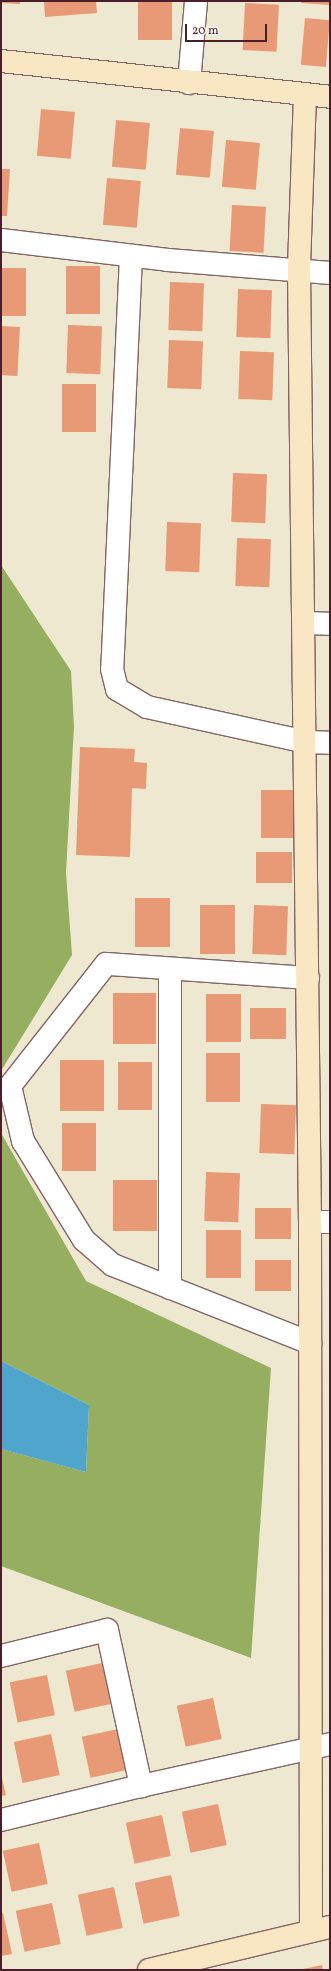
<!DOCTYPE html>
<style>
body{margin:0}
#map{position:relative;width:331px;height:1971px;overflow:hidden;background:#eee8d0;font-family:Vollkorn,serif}
div>[style]{position:absolute}
.forest>*{inset:0;background:#96ae60}
.water>*{inset:0;background:#4fa5cb}
.building>*{inset:0;background:#e89975;transform-origin:0 0}
.roads{filter:drop-shadow(1px 0 #836565) drop-shadow(-1px 0 #836565) drop-shadow(0 1px #836565) drop-shadow(0 -1px #836565)}
.street>*{height:22px;margin:-11px;padding:0 11px;transform-origin:11px;border-radius:11px;background:#fff}
.secondary>*{height:22px;margin:-11px;padding:0 11px;transform-origin:11px;border-radius:11px;background:#f9e7c3}
span{translate:-50% -50%;white-space:nowrap;text-align:center;line-height:1.15;-webkit-text-stroke:3px #f6f6f2;paint-order:stroke}
.frame{position:absolute;inset:0;border:2px solid #4a1f2b;pointer-events:none}
.scale{position:absolute;left:185px;top:24px;width:82px;height:18px;box-sizing:border-box;border:2px solid #4a1f2b;border-top:0;padding-left:5px;font-size:12px;line-height:14px;white-space:nowrap;color:#4a1f2b;-webkit-text-stroke:3px #f6f6f2;paint-order:stroke}
</style>
<div id="map">
<div class="forest">
<div style="clip-path:polygon(1px 565px,71px 671px,74px 726px,66px 873px,72px 955px,1px 1071px)"></div>
<div style="clip-path:polygon(1px 1133px,86px 1281px,271px 1368px,251px 1658px,1px 1566px,1px 1449px,86px 1472px,89px 1405px,1px 1361px)"></div>
</div>
<div class="water">
<div style="clip-path:polygon(1px 1361px,89px 1405px,86px 1472px,1px 1449px)"></div>
</div>
<div class="building">
<div style="clip-path:polygon(1px 1px,20px 1px,20px 4px,1px 3px)"></div>
<div style="clip-path:polygon(44px 1px,96px 1px,97px 13px,45px 17px)"></div>
<div style="left:138px;top:1px;width:34px;height:39px"></div>
<div style="clip-path:polygon(301px 1px,330px 1px,330px 5px,301px 3px)"></div>
<div style="left:245px;top:3px;width:34px;height:47px;rotate:3deg"></div>
<div style="left:305px;top:18px;width:25px;height:47px;rotate:5deg"></div>
<div style="left:41px;top:109px;width:34px;height:47px;rotate:5deg"></div>
<div style="left:116px;top:120px;width:34px;height:47px;rotate:5deg"></div>
<div style="left:180px;top:128px;width:34px;height:47px;rotate:5deg"></div>
<div style="left:226px;top:140px;width:34px;height:47px;rotate:5deg"></div>
<div style="clip-path:polygon(1px 169px,10px 169px,7px 216px,1px 216px)"></div>
<div style="left:107px;top:178px;width:34px;height:47px;rotate:5deg"></div>
<div style="left:232px;top:205px;width:34px;height:46px;rotate:3deg"></div>
<div style="left:66px;top:266px;width:34px;height:48px"></div>
<div style="left:1px;top:268px;width:25px;height:48px"></div>
<div style="left:170px;top:282px;width:34px;height:48px;rotate:2deg"></div>
<div style="left:238px;top:289px;width:34px;height:48px;rotate:2deg"></div>
<div style="left:68px;top:325px;width:34px;height:48px;rotate:2deg"></div>
<div style="left:1px;top:326px;width:19px;height:49px;rotate:3deg"></div>
<div style="left:169px;top:340px;width:34px;height:48px;rotate:2deg"></div>
<div style="left:240px;top:351px;width:34px;height:48px;rotate:2deg"></div>
<div style="left:62px;top:384px;width:34px;height:48px"></div>
<div style="left:233px;top:473px;width:34px;height:49px;rotate:2deg"></div>
<div style="left:167px;top:522px;width:34px;height:49px;rotate:2deg"></div>
<div style="left:237px;top:538px;width:34px;height:48px;rotate:2deg"></div>
<div style="clip-path:polygon(80px 747px,135px 749px,134px 762px,147px 763px,146px 789px,132px 788px,130px 857px,76px 855px)"></div>
<div style="left:261px;top:790px;width:35px;height:48px"></div>
<div style="left:256px;top:852px;width:36px;height:31px"></div>
<div style="left:135px;top:898px;width:35px;height:49px"></div>
<div style="left:200px;top:905px;width:35px;height:49px"></div>
<div style="left:254px;top:905px;width:34px;height:49px;rotate:2deg"></div>
<div style="left:113px;top:993px;width:43px;height:51px"></div>
<div style="left:206px;top:994px;width:35px;height:48px"></div>
<div style="left:250px;top:1008px;width:36px;height:31px"></div>
<div style="left:206px;top:1053px;width:34px;height:49px"></div>
<div style="left:60px;top:1060px;width:44px;height:51px"></div>
<div style="left:118px;top:1062px;width:34px;height:48px"></div>
<div style="left:261px;top:1104px;width:35px;height:49px;rotate:2deg"></div>
<div style="left:62px;top:1123px;width:34px;height:48px"></div>
<div style="left:206px;top:1172px;width:34px;height:49px;rotate:2deg"></div>
<div style="left:113px;top:1180px;width:44px;height:51px"></div>
<div style="left:255px;top:1208px;width:36px;height:31px"></div>
<div style="left:206px;top:1230px;width:35px;height:48px"></div>
<div style="left:255px;top:1260px;width:36px;height:31px"></div>
<div style="left:102px;top:1663px;width:42px;height:37px;rotate:78deg"></div>
<div style="left:47px;top:1675px;width:41px;height:38px;rotate:79deg"></div>
<div style="left:213px;top:1698px;width:42px;height:37px;rotate:78deg"></div>
<div style="left:118px;top:1729px;width:42px;height:37px;rotate:78deg"></div>
<div style="left:51px;top:1734px;width:42px;height:38px;rotate:78deg"></div>
<div style="clip-path:polygon(1px 1774px,6px 1795px,1px 1796px)"></div>
<div style="left:218px;top:1804px;width:42px;height:37px;rotate:78deg"></div>
<div style="left:162px;top:1815px;width:42px;height:37px;rotate:78deg"></div>
<div style="left:39px;top:1843px;width:42px;height:37px;rotate:78deg"></div>
<div style="left:171px;top:1875px;width:42px;height:37px;rotate:78deg"></div>
<div style="left:114px;top:1887px;width:42px;height:37px;rotate:78deg"></div>
<div style="left:52px;top:1903px;width:42px;height:37px;rotate:78deg"></div>
<div style="clip-path:polygon(3px 1913px,12px 1954px,1px 1956px,1px 1914px)"></div>
<div style="clip-path:polygon(322px 1965px,323px 1970px,304px 1970px,303px 1969px)"></div>
</div>
<div class="roads">
<div class="street">
<div style="left:189px;top:83px;width:82px;rotate:-85.1deg"></div>
<div style="left:1px;top:240px;width:168px;rotate:6.8deg"></div>
<div style="left:168px;top:260px;width:163px;rotate:4.6deg"></div>
<div style="left:131px;top:256px;width:413px;rotate:92.6deg"></div>
<div style="left:112px;top:669px;width:21px;rotate:76deg"></div>
<div style="left:117px;top:689px;width:35px;rotate:31deg"></div>
<div style="left:147px;top:707px;width:163px;rotate:12.4deg"></div>
<div style="left:306px;top:742px;width:24px;rotate:2deg"></div>
<div style="left:304px;top:623px;width:26px;rotate:2deg"></div>
<div style="left:170px;top:969px;width:319px;rotate:90deg"></div>
<div style="left:308px;top:978px;width:202px;rotate:-176deg"></div>
<div style="left:106px;top:964px;width:155px;rotate:128.2deg"></div>
<div style="left:10px;top:1086px;width:57px;rotate:76.7deg"></div>
<div style="left:23px;top:1141px;width:116px;rotate:58.4deg"></div>
<div style="left:84px;top:1240px;width:38px;rotate:41deg"></div>
<div style="left:113px;top:1265px;width:212px;rotate:21.6deg"></div>
<div style="left:310px;top:1222px;width:20px"></div>
<div style="left:1px;top:1656px;width:109px;rotate:-13.8deg"></div>
<div style="left:107px;top:1630px;width:160px;rotate:77.7deg"></div>
<div style="left:141px;top:1786px;width:194px;rotate:-12.5deg"></div>
<div style="left:1px;top:1820px;width:144px;rotate:-13.7deg"></div>
</div>
<div class="secondary">
<div style="left:1px;top:61px;width:331px;rotate:6.2deg"></div>
<div style="left:305px;top:95px;width:175px;rotate:92deg"></div>
<div style="left:299px;top:270px;width:952px;rotate:89.34deg"></div>
<div style="left:310px;top:1222px;width:709px;rotate:89.92deg"></div>
<div style="left:149px;top:1970px;width:186px;rotate:-13.4deg"></div>
</div>
</div>
<div class="frame"></div>
<div class="scale">20 m</div>
</div>
